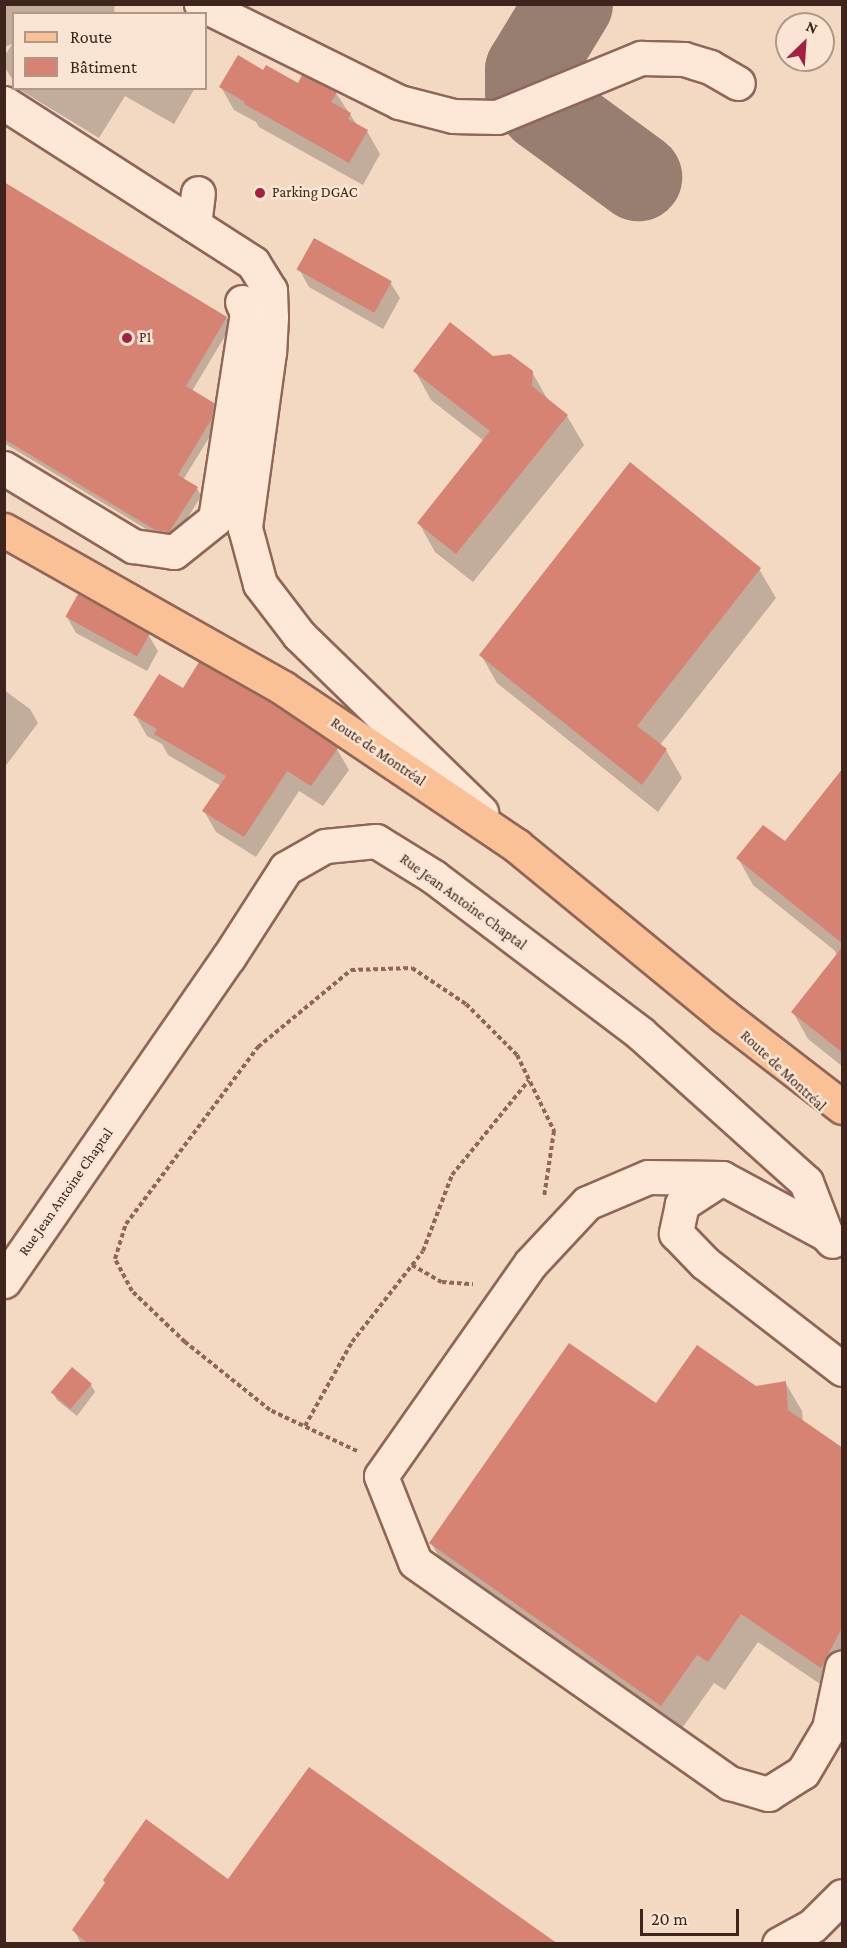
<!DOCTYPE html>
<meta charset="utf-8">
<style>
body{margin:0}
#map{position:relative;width:847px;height:1948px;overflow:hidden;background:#f3d8c2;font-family:"Crimson Pro",serif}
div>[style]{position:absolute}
.shadow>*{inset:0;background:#0003}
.taxiway>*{height:88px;margin:-44px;padding:0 44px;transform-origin:44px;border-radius:44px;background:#987e70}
.building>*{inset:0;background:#d68374;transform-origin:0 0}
.path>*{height:4px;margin-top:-2px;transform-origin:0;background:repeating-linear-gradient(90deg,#906657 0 4.5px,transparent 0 7.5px)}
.roads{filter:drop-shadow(2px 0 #906657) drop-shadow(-2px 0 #906657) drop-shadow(0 2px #906657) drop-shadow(0 -2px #906657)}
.minor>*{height:33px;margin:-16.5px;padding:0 16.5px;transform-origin:16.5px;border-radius:16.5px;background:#fde8d7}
.major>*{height:33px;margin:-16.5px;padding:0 16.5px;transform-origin:16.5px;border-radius:16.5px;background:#fac196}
.dots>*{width:16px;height:16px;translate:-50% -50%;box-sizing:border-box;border:3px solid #fae5d3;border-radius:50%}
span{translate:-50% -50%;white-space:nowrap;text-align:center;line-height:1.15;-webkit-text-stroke:5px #fae5d3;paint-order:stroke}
.poi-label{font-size:15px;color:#3e241d}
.left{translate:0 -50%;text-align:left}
.street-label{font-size:15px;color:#3e241d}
.frame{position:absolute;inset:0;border:6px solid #3e241d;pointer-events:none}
.legend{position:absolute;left:12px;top:12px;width:195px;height:78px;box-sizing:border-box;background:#fae5d3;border:2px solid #af988a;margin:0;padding:8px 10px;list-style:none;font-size:18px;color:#3e241d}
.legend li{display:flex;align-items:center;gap:12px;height:30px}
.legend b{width:30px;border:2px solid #af988a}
.north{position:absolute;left:775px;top:12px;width:60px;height:60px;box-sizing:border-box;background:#fae5d3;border:2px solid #af988a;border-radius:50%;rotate:25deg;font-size:16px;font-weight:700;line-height:24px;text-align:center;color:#3e241d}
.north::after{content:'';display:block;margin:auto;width:21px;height:27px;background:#a61f43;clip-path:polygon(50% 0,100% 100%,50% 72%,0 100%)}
.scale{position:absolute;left:640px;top:1909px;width:99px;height:27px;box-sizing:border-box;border:3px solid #3e241d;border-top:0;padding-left:8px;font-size:18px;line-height:21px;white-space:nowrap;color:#3e241d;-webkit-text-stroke:4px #fae5d3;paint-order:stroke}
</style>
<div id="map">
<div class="shadow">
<div style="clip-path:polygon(4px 4px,115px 4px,114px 11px,118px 14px,14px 14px,14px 82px,4px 66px,4px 57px,12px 44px,4px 47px)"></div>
<div style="clip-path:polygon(264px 72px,299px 85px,336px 93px,357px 125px,367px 131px,380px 154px,363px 185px,259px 127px,256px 122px,234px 110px,221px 87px)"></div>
<div style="clip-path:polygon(17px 88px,195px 88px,174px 124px,125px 96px,99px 138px)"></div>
<div style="clip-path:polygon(4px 184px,226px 318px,231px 326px,192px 391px,213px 404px,218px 412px,215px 428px,183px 480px,197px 488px,201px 496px,176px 537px,161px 538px,4px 443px)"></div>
<div style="clip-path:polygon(300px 271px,390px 282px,400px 298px,383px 329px,309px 287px)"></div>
<div style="clip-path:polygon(415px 371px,532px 372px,549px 402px,567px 416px,584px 445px,473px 582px,435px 552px,419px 523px,484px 441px,431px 400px)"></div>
<div style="clip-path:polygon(759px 569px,776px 598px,660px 745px,666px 750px,682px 778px,658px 812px,497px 683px,481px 655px)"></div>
<div style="clip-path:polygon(79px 596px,149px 636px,158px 651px,147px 671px,76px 633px,67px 617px)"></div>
<div style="clip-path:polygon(4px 690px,30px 709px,38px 723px,4px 768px)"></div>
<div style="clip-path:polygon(184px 690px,337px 749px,349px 770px,323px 806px,299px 791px,256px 857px,216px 832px,204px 811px,221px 786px,168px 755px,162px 744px,147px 736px,135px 715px)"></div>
<div style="clip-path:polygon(842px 770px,842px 1066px,808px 1039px,793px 1012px,837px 955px,834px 950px,753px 885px,738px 858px,785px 844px)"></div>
<div style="clip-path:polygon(785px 1382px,802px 1411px,803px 1422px,842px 1450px,842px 1686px,838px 1696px,758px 1642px,725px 1690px,714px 1683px,678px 1734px,448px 1572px,431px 1543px,656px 1405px)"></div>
<div style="clip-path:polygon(91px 1385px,95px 1392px,77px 1416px,57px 1400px,53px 1393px)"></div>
<div style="clip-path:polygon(228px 1881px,551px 1944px,81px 1944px,74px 1930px)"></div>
</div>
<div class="taxiway">
<div style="left:569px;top:4px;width:77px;rotate:121.2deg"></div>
<div style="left:529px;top:70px;width:22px;rotate:90deg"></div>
<div style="left:529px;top:92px;width:22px;rotate:47deg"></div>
<div style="left:544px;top:108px;width:117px;rotate:36.3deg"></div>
</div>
<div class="building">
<div style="clip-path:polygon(238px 55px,263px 70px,266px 65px,298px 83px,302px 75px,337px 92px,331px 102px,351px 113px,348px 119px,368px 130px,349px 163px,244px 104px,245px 102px,219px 87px)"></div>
<div style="clip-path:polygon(4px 182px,227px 317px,186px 386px,214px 403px,211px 420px,178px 475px,198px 487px,169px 532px,155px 530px,4px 439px)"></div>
<div style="left:314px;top:238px;width:89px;height:36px;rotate:29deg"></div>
<div style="clip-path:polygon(450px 322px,493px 356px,510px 354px,533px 371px,532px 386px,568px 415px,456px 554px,417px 523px,490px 431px,413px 371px)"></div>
<div style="clip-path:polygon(630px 462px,761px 568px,637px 726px,667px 749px,642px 785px,479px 655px)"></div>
<div style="left:78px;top:594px;width:82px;height:26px;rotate:29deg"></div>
<div style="clip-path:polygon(199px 662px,273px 704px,338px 748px,311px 786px,287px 771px,244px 837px,202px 811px,226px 776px,154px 734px,157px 729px,133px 715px,159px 674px,183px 688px)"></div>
<div style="clip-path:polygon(843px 768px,843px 944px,736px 858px,763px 825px,785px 841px)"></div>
<div style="clip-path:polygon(843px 946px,843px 1053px,791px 1012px)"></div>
<div style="clip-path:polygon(569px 1343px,656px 1403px,697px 1345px,756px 1386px,786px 1381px,788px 1410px,843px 1448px,843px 1626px,821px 1668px,741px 1614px,708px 1662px,697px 1655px,661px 1706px,429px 1543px)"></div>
<div style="left:72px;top:1367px;width:26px;height:33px;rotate:40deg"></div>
<div style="clip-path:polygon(309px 1767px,558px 1944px,88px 1944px,72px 1930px,105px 1883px,103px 1880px,146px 1819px,228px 1879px)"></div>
</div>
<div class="path">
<div style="left:412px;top:1265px;width:34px;rotate:30deg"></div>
<div style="left:442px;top:1282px;width:31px;rotate:4deg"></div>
<div style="left:305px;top:1426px;width:96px;rotate:-60.8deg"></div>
<div style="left:352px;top:1342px;width:115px;rotate:-52deg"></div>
<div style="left:423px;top:1251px;width:81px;rotate:-69.1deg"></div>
<div style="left:452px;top:1175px;width:122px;rotate:-51deg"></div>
<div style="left:357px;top:1451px;width:96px;rotate:-154.8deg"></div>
<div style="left:270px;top:1410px;width:109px;rotate:-141.3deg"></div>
<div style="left:185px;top:1342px;width:74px;rotate:-136.1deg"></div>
<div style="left:132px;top:1291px;width:36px;rotate:-118deg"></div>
<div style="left:115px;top:1259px;width:37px;rotate:-73deg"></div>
<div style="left:126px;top:1224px;width:221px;rotate:-53.3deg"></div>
<div style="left:258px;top:1047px;width:121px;rotate:-39.6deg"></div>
<div style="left:351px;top:970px;width:61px;rotate:-1.9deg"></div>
<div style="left:412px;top:968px;width:65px;rotate:33.7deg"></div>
<div style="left:466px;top:1004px;width:72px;rotate:45deg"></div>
<div style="left:517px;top:1055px;width:85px;rotate:64deg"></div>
<div style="left:554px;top:1131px;width:67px;rotate:98.6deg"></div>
</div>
<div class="roads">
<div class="minor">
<div style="left:201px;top:4px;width:221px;rotate:26.3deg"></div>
<div style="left:399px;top:102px;width:56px;rotate:14.5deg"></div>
<div style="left:453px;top:116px;width:44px;rotate:1.3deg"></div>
<div style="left:497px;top:117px;width:156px;rotate:-22.3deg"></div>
<div style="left:641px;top:58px;width:43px;rotate:1.3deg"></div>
<div style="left:684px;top:59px;width:27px;rotate:17deg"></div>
<div style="left:710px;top:67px;width:32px;rotate:30deg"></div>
<div style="left:4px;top:103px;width:296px;rotate:32.7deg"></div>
<div style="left:253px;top:263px;width:32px;rotate:58deg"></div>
<div style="left:270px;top:290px;width:27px;rotate:88deg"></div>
<div style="left:271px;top:317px;width:35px;rotate:93deg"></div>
<div style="left:269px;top:352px;width:178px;rotate:97.8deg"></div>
<div style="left:245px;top:528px;width:58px;rotate:75deg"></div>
<div style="left:260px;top:584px;width:64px;rotate:52.6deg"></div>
<div style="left:299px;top:635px;width:254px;rotate:44.2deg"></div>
<div style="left:194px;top:225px;width:32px;rotate:-83deg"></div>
<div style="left:4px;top:468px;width:151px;rotate:31.2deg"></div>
<div style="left:133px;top:546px;width:41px;rotate:8.3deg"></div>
<div style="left:174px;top:552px;width:53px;rotate:-38.8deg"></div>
<div style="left:215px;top:519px;width:208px;rotate:-81.2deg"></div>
<div style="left:247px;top:313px;width:12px;rotate:-114deg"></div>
<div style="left:722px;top:1178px;width:48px;rotate:147deg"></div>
<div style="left:682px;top:1204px;width:30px;rotate:102deg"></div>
<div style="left:676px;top:1233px;width:42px;rotate:46deg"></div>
<div style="left:705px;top:1263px;width:173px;rotate:37.7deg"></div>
<div style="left:826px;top:1234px;width:118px;rotate:-151.7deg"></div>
<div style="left:722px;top:1178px;width:74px;rotate:-179.2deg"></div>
<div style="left:648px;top:1177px;width:66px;rotate:156.9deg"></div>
<div style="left:587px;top:1203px;width:83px;rotate:133.1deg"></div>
<div style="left:530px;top:1264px;width:259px;rotate:125.1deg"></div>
<div style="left:381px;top:1476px;width:92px;rotate:68.4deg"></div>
<div style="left:415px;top:1562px;width:385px;rotate:35.1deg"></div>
<div style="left:730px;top:1783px;width:40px;rotate:16deg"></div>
<div style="left:768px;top:1794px;width:41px;rotate:-32.2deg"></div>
<div style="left:803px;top:1772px;width:51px;rotate:-59.4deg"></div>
<div style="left:829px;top:1728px;width:62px;rotate:-78deg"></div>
<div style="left:4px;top:1281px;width:393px;rotate:-55.3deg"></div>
<div style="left:228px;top:958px;width:107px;rotate:-57.2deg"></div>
<div style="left:286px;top:868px;width:45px;rotate:-29.4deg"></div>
<div style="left:325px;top:846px;width:51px;rotate:-5.6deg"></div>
<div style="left:376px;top:841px;width:68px;rotate:31.8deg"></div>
<div style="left:434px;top:877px;width:258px;rotate:37.1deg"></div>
<div style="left:640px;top:1033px;width:223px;rotate:41.9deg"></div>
<div style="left:806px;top:1182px;width:56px;rotate:69deg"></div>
<div style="left:826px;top:1234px;width:9px;rotate:49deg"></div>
<div style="left:779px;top:1944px;width:38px;rotate:-29deg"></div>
<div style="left:812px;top:1926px;width:42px;rotate:-45deg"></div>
</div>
<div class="major">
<div style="left:4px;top:530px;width:321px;rotate:29.5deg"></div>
<div style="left:283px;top:688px;width:282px;rotate:34deg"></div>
<div style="left:517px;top:846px;width:268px;rotate:39.4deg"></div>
<div style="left:724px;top:1016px;width:149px;rotate:37.6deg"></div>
</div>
</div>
<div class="dots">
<div style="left:260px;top:193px;background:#a61f43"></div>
<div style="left:127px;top:338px;background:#a61f43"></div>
</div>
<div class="poi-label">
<span class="left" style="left:272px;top:193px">Parking DGAC</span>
<span class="left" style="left:139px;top:338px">P1</span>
</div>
<div class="street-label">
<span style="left:378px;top:752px;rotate:34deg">Route de Montréal</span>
<span style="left:463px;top:902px;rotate:36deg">Rue Jean Antoine Chaptal</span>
<span style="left:783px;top:1071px;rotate:43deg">Route de Montréal</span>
<span style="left:66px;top:1192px;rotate:-55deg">Rue Jean Antoine Chaptal</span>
</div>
<div class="frame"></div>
<ul class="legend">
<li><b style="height:8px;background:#fac196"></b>Route</li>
<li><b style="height:16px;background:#d68374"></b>Bâtiment</li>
</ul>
<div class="north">N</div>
<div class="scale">20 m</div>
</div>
